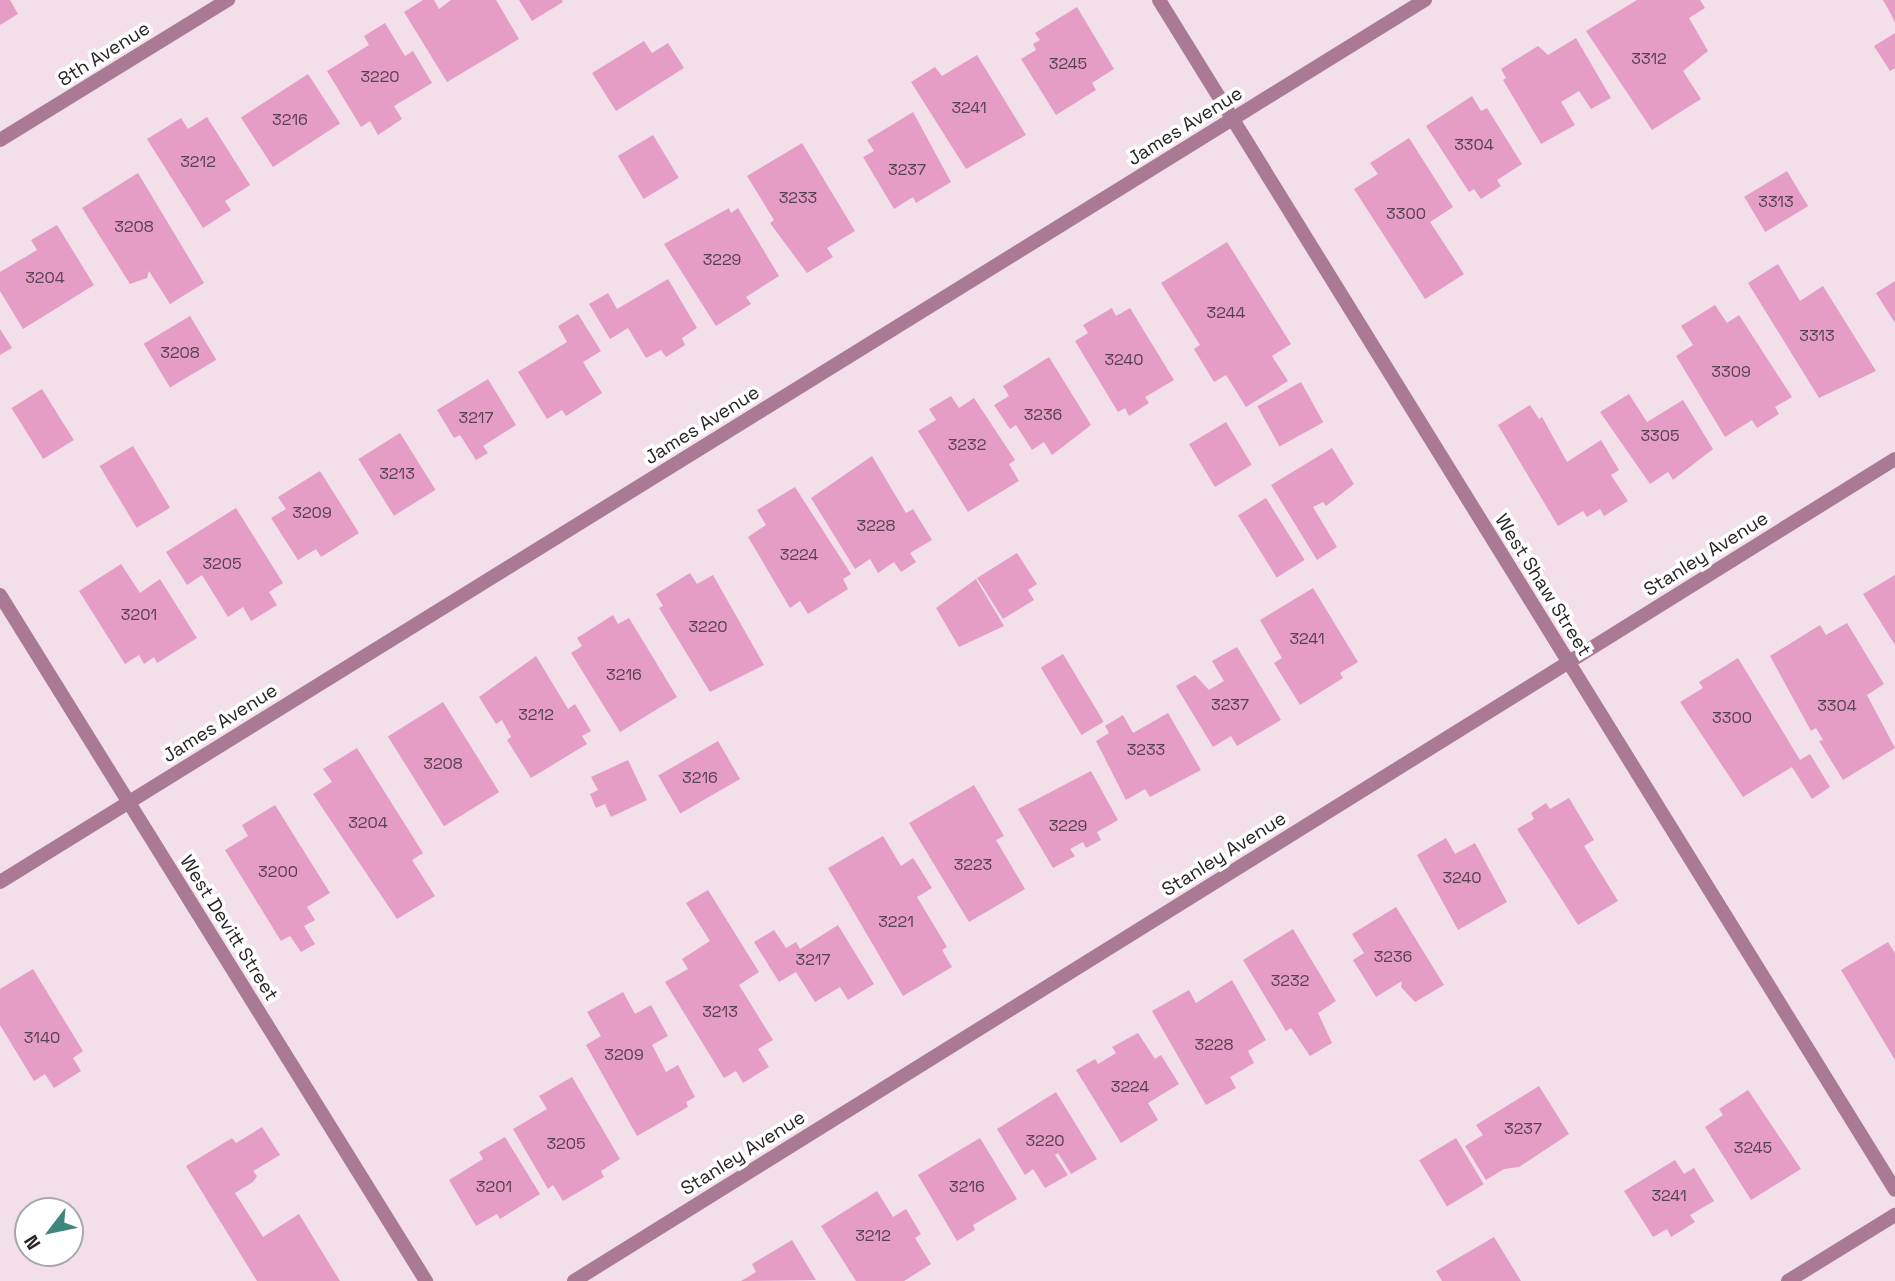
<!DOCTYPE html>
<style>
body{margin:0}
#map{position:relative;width:1895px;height:1281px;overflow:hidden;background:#f2dfe9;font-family:"Space Grotesk",sans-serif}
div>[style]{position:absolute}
.building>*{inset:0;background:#e59dc6;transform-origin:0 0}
.minor>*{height:14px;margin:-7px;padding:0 7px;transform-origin:7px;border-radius:7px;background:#aa7994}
span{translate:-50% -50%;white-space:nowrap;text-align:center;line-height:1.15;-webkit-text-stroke:7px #fff;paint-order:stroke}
.number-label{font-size:16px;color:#59424f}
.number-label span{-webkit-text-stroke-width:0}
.street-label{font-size:19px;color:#2a2427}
.north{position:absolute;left:14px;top:1197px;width:70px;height:70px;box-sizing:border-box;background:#fff;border:2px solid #aaa7a9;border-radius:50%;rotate:238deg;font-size:19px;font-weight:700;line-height:28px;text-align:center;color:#2a2427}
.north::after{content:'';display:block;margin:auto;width:24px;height:32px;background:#40867f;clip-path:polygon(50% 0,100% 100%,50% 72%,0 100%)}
</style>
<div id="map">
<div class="building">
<div style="clip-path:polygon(0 0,10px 0,18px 14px,0 25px)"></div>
<div style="clip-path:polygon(423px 0,434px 0,439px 9px,451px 0,496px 0,519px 39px,447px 82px,404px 12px)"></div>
<div style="clip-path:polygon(519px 0,562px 0,563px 2px,532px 21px)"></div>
<div style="clip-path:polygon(1637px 0,1700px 0,1705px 8px,1689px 18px,1708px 51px,1683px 71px,1701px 99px,1652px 130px,1586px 31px)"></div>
<div style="clip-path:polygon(1883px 0,1895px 0,1895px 23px,1891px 14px)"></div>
<div style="clip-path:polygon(1077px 7px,1114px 69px,1092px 83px,1096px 90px,1056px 115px,1021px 59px,1036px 50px,1033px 44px,1040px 40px,1035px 33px)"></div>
<div style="clip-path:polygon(385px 23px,405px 56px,413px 51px,432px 83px,394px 106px,402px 119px,378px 135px,370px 121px,361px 127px,327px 71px,369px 45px,364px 36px)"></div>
<div style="clip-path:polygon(1895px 33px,1895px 68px,1890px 71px,1874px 46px)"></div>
<div style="clip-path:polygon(1576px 38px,1611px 98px,1591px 109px,1579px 91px,1561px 102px,1575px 125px,1541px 144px,1503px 80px,1506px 78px,1501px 69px,1538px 46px,1548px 55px)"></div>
<div style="clip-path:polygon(644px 41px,652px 53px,668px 43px,684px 68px,616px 111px,592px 73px)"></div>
<div style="clip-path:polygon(977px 55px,1026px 135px,966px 169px,911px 82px,935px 67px,942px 76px)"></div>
<div style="left:308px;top:74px;width:59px;height:80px;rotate:57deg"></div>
<div style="clip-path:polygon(1472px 96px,1481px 111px,1487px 108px,1522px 164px,1497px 180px,1501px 186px,1481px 199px,1474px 189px,1469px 192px,1426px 126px)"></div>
<div style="clip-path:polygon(913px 112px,951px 182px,916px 203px,913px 197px,894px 209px,863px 157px,874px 151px,867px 140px)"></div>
<div style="clip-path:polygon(207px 117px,250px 185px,225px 201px,231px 210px,203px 228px,147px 139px,181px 118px,188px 129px)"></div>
<div style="left:653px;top:135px;width:50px;height:41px;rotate:59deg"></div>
<div style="clip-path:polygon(1409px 138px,1453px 207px,1430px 222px,1464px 274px,1425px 299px,1354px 189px,1378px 174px,1370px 163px)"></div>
<div style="clip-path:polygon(802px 143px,855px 231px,827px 248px,833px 257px,807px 273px,770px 223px,774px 220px,747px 176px)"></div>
<div style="left:1787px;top:171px;width:41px;height:50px;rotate:59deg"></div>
<div style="clip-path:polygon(138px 173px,204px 283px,170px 304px,149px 271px,147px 278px,130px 284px,82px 208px)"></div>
<div style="clip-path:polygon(729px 208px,731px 213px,738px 208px,779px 276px,746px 297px,751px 304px,716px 326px,664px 244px)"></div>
<div style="clip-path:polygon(57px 225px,94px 285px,23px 329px,0 291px,0 272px,37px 250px,31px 240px)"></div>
<div style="clip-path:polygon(1227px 242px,1291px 344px,1272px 356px,1288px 381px,1246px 407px,1226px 375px,1214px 382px,1194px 349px,1200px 345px,1161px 283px)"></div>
<div style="clip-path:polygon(1778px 264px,1800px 301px,1823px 286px,1876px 371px,1819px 398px,1748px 283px)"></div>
<div style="clip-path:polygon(668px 279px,697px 328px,682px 338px,685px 345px,666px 357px,661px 350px,646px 358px,628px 328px,610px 339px,589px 304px,608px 293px,617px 309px)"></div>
<div style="clip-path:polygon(1895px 281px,1895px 323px,1876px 293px)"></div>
<div style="clip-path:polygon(1715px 305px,1727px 323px,1739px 315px,1792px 397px,1775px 407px,1779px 414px,1757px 428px,1752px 420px,1725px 437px,1676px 356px,1693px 345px,1681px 326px)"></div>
<div style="clip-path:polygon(1112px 308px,1116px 316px,1130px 308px,1174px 380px,1145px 397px,1149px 403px,1129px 416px,1125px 408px,1118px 412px,1075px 341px,1088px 333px,1083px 325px)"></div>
<div style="clip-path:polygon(578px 314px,601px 351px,583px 362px,602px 393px,566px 416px,562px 410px,547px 419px,518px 372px,567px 342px,558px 326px)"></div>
<div style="left:190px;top:316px;width:51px;height:54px;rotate:59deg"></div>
<div style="clip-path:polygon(0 329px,12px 348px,0 355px)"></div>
<div style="clip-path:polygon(1049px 357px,1091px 425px,1052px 455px,1044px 442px,1032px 450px,1016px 425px,1010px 429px,994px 405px,1009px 396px,1003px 386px)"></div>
<div style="clip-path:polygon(488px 379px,516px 425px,483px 446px,488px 453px,476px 460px,460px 435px,454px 438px,437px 410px)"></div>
<div style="left:1301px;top:382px;width:46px;height:50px;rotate:61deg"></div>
<div style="left:42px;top:389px;width:60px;height:36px;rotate:58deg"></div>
<div style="clip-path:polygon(1629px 394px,1647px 422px,1683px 400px,1713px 449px,1673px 480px,1668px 472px,1650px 484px,1600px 412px)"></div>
<div style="clip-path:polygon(951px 396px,959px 408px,974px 398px,1015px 460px,1009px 464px,1019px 481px,968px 512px,918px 431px,936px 420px,929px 409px)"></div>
<div style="clip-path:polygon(1530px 405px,1539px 419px,1542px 417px,1567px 462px,1601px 440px,1619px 470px,1611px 475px,1628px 501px,1604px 516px,1600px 509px,1587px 517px,1583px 511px,1558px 526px,1498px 425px)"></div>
<div style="left:1226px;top:422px;width:50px;height:43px;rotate:59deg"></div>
<div style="left:400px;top:433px;width:67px;height:49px;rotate:58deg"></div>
<div style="left:133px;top:446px;width:72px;height:39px;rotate:59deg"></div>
<div style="clip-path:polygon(1332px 448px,1354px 484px,1326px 506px,1323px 502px,1313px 507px,1337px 547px,1317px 560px,1271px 485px)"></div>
<div style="clip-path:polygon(872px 456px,906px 513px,913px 509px,932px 540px,910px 553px,916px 562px,901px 572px,894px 562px,878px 573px,870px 559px,855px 569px,811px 498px)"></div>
<div style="clip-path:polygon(320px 471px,359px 533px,321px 557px,316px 549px,298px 560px,271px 518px,286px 509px,278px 497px)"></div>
<div style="clip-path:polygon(795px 487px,851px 574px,843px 579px,848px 589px,808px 614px,800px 601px,790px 608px,748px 537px,766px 525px,757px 510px)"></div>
<div style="left:1266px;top:498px;width:73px;height:33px;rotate:58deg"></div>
<div style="clip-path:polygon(236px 508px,283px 583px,269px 592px,277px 605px,251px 621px,243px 607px,228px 617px,202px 575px,187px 585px,166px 552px)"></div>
<div style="clip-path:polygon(1017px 553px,1037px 584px,1028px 590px,1034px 600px,1003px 619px,977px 578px)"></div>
<div style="clip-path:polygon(121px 564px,140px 593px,160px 579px,197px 638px,157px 663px,154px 657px,144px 664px,139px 655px,125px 664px,79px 591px)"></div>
<div style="clip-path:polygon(690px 573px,697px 584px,713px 575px,764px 665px,710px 692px,659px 608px,663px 606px,656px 594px)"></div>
<div style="clip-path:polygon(1895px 575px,1895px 645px,1863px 594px)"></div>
<div style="clip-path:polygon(976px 579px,1004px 626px,959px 647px,936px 608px)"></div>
<div style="clip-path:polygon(1313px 588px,1358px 662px,1340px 673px,1343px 678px,1300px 705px,1274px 663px,1282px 658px,1260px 620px)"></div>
<div style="clip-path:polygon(613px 615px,618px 624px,629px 618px,677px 697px,620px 732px,571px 653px,582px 646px,577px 638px)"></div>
<div style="clip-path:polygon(1847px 623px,1884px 684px,1867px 695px,1895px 748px,1843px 780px,1819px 741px,1823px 740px,1816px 728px,1811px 731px,1770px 656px,1820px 625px,1826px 635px)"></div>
<div style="clip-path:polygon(1237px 647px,1281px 720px,1237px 746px,1231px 736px,1213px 747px,1176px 686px,1195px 675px,1209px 690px,1224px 681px,1212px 661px)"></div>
<div style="left:1063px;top:654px;width:79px;height:26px;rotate:59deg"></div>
<div style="clip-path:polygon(536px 656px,568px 709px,575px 704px,591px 731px,582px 736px,587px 744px,531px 778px,507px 740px,511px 737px,502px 720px,496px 724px,479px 697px)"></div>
<div style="clip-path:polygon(1738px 658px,1800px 760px,1810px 754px,1830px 787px,1812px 799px,1792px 767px,1743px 797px,1680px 702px,1703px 688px,1699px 682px)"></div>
<div style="left:443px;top:702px;width:106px;height:65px;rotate:58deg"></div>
<div style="clip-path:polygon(1168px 713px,1201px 770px,1150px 797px,1145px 789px,1126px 800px,1096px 741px,1109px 733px,1105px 726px,1123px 715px,1133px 733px)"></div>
<div style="left:718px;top:741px;width:44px;height:69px;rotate:60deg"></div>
<div style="clip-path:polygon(357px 748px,423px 853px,412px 860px,435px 896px,397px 919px,313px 794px,332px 782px,323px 769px)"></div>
<div style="clip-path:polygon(628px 760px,647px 800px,611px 817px,605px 804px,596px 808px,590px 794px,598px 790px,591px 777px)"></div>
<div style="clip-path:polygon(1091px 771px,1118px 820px,1097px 832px,1101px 840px,1086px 848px,1083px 842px,1070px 849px,1075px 856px,1053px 868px,1018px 809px)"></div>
<div style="clip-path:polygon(974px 785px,1004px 836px,996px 840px,1025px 889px,969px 922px,909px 823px)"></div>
<div style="clip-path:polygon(1569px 798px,1594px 840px,1584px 846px,1618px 901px,1578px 925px,1517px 829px,1534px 819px,1531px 813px,1546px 803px,1550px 809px)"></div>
<div style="clip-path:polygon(275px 805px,330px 893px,307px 907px,315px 920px,304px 926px,315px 944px,301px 952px,290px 936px,281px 941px,225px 850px,248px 836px,242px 825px)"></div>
<div style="clip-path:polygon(883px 836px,901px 866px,913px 858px,932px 888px,917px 897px,947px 947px,942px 950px,952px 967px,903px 996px,828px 868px)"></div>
<div style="clip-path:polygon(1446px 838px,1455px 854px,1475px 843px,1507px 902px,1458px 930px,1417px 855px)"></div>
<div style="clip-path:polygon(708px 890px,759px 972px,739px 985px,773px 1040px,758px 1049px,769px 1067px,743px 1083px,736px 1071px,724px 1078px,665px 982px,688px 969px,682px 959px,710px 941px,686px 903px)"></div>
<div style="clip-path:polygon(1396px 907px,1444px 985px,1415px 1002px,1401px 987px,1402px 981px,1376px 997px,1353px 960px,1364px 953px,1352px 934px)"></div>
<div style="clip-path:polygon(838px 925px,874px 984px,848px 1000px,840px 987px,815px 1002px,796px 972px,779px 982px,754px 942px,774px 930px,786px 948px,796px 942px,800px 949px)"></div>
<div style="clip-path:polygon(1293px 929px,1336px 1001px,1318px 1013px,1332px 1043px,1310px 1056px,1291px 1028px,1286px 1031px,1243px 960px)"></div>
<div style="clip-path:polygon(1888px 942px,1895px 953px,1895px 1060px,1841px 970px)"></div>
<div style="clip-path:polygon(33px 969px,83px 1051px,73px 1058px,81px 1071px,54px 1088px,45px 1074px,34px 1081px,0 1025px,0 989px)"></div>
<div style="clip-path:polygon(1232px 980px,1266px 1040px,1248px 1051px,1254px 1063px,1230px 1077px,1236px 1088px,1206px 1105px,1152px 1011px,1189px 990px,1196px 1003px)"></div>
<div style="clip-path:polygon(623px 992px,635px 1014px,651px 1005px,668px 1036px,652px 1045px,666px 1072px,678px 1065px,695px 1097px,686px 1102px,688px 1107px,637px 1136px,586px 1045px,601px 1036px,587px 1012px)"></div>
<div style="clip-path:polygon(1138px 1033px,1155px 1059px,1161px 1055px,1179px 1084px,1148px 1103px,1158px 1120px,1121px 1143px,1076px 1070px,1095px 1059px,1098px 1064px,1116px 1053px,1112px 1047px)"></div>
<div style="clip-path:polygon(572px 1077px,620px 1159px,601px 1171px,604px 1177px,563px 1201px,553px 1185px,548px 1189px,513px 1129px,547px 1109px,539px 1096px)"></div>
<div style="clip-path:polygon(1539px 1086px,1569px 1134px,1519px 1167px,1504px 1169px,1486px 1180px,1465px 1146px,1483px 1135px,1476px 1125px)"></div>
<div style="clip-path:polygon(1748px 1090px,1801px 1169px,1751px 1200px,1705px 1127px,1723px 1115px,1719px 1109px)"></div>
<div style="clip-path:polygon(1056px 1092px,1097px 1159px,1071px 1174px,1058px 1153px,1055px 1155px,1068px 1175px,1045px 1188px,1033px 1169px,1025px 1175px,997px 1129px)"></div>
<div style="clip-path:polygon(262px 1127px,280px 1155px,253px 1171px,257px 1176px,253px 1182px,235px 1193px,263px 1237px,299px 1214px,340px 1281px,257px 1281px,186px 1166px,232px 1138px,236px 1143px)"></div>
<div style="clip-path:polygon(505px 1137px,540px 1194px,500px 1219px,497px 1214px,476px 1226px,449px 1180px,483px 1159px,479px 1152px)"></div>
<div style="clip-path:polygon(980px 1138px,1017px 1199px,973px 1225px,975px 1230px,957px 1241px,918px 1175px)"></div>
<div style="left:1456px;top:1138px;width:54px;height:43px;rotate:59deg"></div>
<div style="clip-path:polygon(1675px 1160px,1684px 1174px,1694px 1168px,1714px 1201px,1690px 1215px,1695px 1222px,1671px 1237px,1667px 1229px,1653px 1237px,1624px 1191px)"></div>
<div style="clip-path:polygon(877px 1191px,893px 1217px,906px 1209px,921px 1234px,915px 1238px,931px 1264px,904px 1281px,856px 1281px,821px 1226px)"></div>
<div style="clip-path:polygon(1494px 1237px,1521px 1281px,1442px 1281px,1436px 1271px)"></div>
<div style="clip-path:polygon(792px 1240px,816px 1280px,741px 1281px,756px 1272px,752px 1264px)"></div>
</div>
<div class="minor">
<div style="left:1159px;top:0;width:1399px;rotate:58.26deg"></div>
<div style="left:0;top:140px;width:268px;rotate:-31.6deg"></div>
<div style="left:0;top:595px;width:808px;rotate:58.16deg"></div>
<div style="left:0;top:882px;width:1676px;rotate:-31.76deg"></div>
<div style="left:574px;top:1281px;width:1556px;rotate:-31.89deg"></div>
<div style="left:1788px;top:1281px;width:126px;rotate:-31.7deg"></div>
</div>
<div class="number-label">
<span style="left:1649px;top:59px">3312</span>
<span style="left:1068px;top:64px">3245</span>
<span style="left:380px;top:77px">3220</span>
<span style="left:969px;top:108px">3241</span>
<span style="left:290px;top:120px">3216</span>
<span style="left:1474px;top:145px">3304</span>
<span style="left:198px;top:162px">3212</span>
<span style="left:907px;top:170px">3237</span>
<span style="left:798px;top:198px">3233</span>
<span style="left:1776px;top:202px">3313</span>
<span style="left:1406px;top:214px">3300</span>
<span style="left:134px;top:227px">3208</span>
<span style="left:722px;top:260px">3229</span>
<span style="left:45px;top:278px">3204</span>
<span style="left:1226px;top:313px">3244</span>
<span style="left:1817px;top:336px">3313</span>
<span style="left:180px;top:353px">3208</span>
<span style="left:1124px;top:360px">3240</span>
<span style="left:1731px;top:372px">3309</span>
<span style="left:1043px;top:415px">3236</span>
<span style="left:476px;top:418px">3217</span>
<span style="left:1660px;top:436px">3305</span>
<span style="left:967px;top:445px">3232</span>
<span style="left:397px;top:474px">3213</span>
<span style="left:312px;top:513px">3209</span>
<span style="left:876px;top:526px">3228</span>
<span style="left:799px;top:555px">3224</span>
<span style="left:222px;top:564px">3205</span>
<span style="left:139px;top:615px">3201</span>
<span style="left:708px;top:627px">3220</span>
<span style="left:1307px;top:639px">3241</span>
<span style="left:624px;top:675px">3216</span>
<span style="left:1230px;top:705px">3237</span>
<span style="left:1837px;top:706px">3304</span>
<span style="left:536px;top:715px">3212</span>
<span style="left:1732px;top:718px">3300</span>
<span style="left:1146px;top:750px">3233</span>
<span style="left:443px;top:764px">3208</span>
<span style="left:700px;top:778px">3216</span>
<span style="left:368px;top:823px">3204</span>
<span style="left:1068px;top:826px">3229</span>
<span style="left:973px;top:865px">3223</span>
<span style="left:278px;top:872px">3200</span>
<span style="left:1462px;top:878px">3240</span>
<span style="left:896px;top:922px">3221</span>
<span style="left:1393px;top:957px">3236</span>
<span style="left:813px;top:960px">3217</span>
<span style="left:1290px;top:981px">3232</span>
<span style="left:720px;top:1012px">3213</span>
<span style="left:42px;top:1038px">3140</span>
<span style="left:1214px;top:1045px">3228</span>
<span style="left:624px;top:1055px">3209</span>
<span style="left:1130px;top:1087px">3224</span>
<span style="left:1523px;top:1129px">3237</span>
<span style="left:1045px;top:1141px">3220</span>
<span style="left:566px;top:1144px">3205</span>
<span style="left:1753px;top:1148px">3245</span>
<span style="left:494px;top:1187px">3201</span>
<span style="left:967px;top:1187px">3216</span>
<span style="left:1669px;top:1196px">3241</span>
<span style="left:873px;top:1236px">3212</span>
</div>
<div class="street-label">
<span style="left:104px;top:54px;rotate:-32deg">8th Avenue</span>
<span style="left:1185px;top:126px;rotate:-32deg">James Avenue</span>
<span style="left:702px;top:425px;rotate:-32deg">James Avenue</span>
<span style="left:1706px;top:554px;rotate:-32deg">Stanley Avenue</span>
<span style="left:1543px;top:585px;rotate:58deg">West Shaw Street</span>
<span style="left:220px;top:723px;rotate:-32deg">James Avenue</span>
<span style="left:1224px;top:854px;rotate:-32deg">Stanley Avenue</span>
<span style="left:229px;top:928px;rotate:58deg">West Devitt Street</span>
<span style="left:743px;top:1153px;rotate:-32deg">Stanley Avenue</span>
</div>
<div class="north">N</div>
</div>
